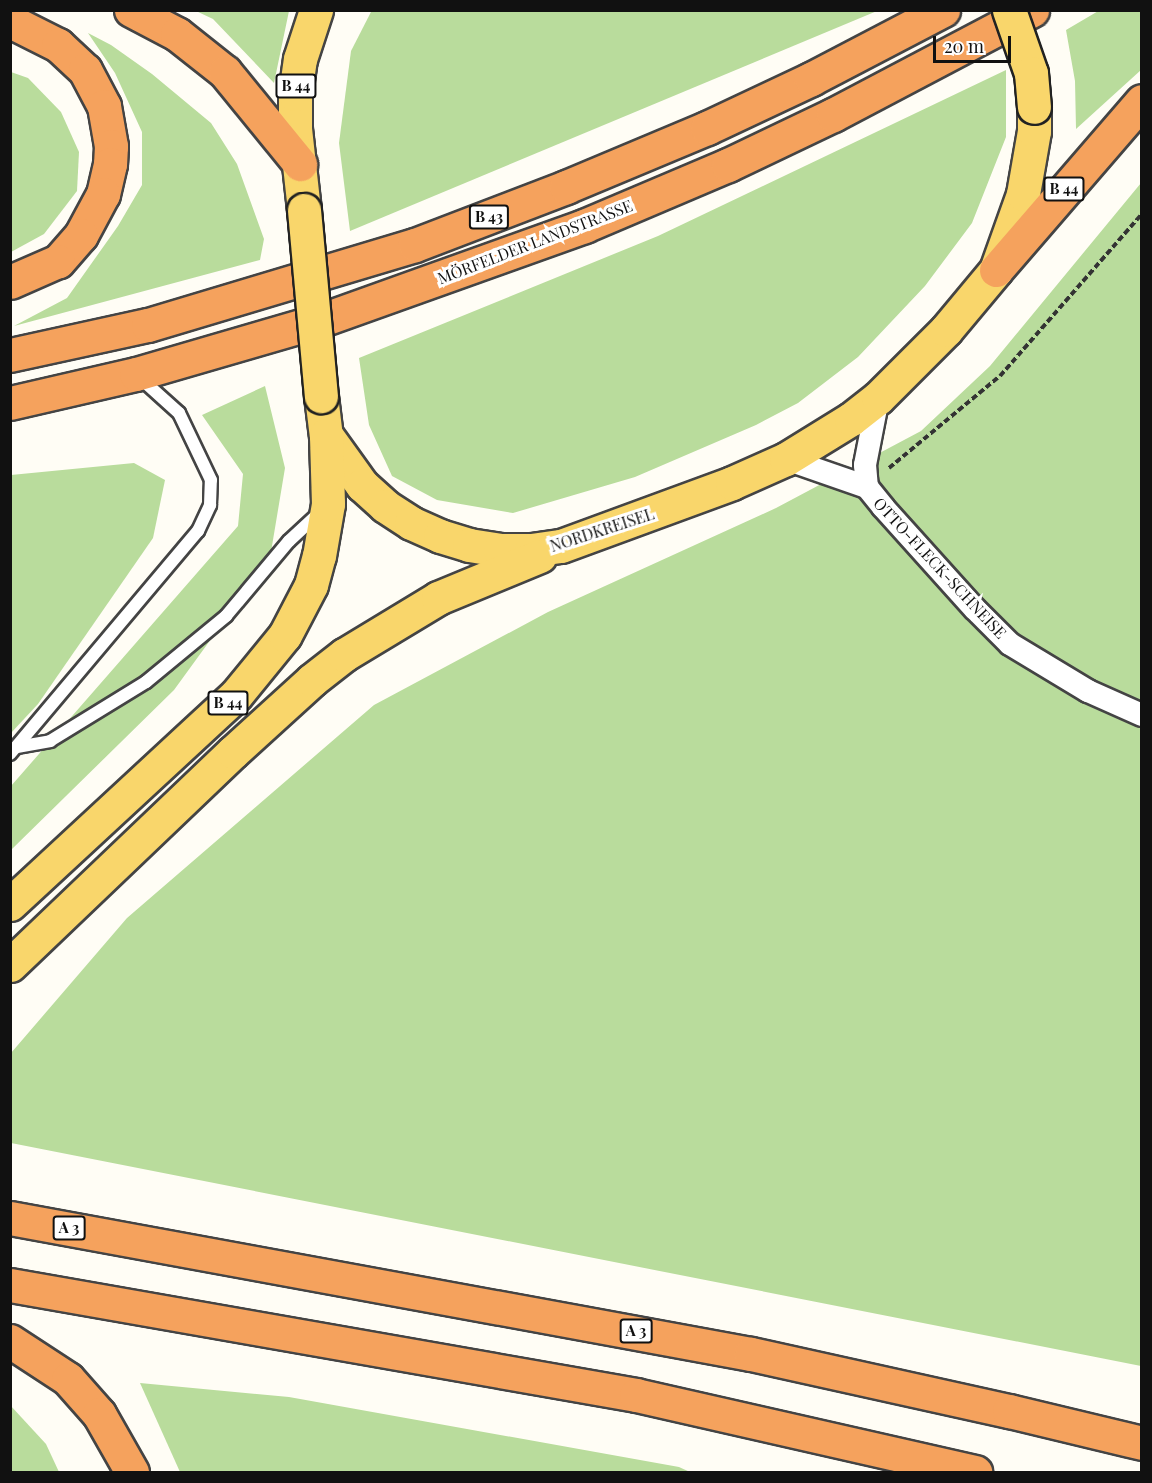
<!DOCTYPE html>
<meta charset="utf-8">
<style>
body{margin:0}
#map{position:relative;width:1152px;height:1483px;overflow:hidden;background:#fffdf5;font-family:"Playfair Display",serif}
div>[style]{position:absolute}
.forest>*{inset:0;background:#b9dc9c}
.path>*{height:4px;margin-top:-2px;transform-origin:0;background:repeating-linear-gradient(90deg,#333 0 6px,transparent 0 9px)}
.roads{filter:drop-shadow(2px 0 #444) drop-shadow(-2px 0 #444) drop-shadow(0 2px #444) drop-shadow(0 -2px #444)}
.lane>*{height:12px;margin:-6px;padding:0 6px;transform-origin:6px;border-radius:6px;background:#fff}
.street>*{height:22px;margin:-11px;padding:0 11px;transform-origin:11px;border-radius:11px;background:#fff}
.primary>*{height:33px;margin:-16.5px;padding:0 16.5px;transform-origin:16.5px;border-radius:16.5px;background:#f9d66b}
.highway>*{height:33px;margin:-16.5px;padding:0 16.5px;transform-origin:16.5px;border-radius:16.5px;background:#f5a25d}
.bridges{filter:drop-shadow(2px 0 #222) drop-shadow(-2px 0 #222) drop-shadow(0 2px #222) drop-shadow(0 -2px #222)}
.primary-bridge>*{height:33px;margin:-16.5px;padding:0 16.5px;transform-origin:16.5px;border-radius:16.5px;background:#f9d66b}
span{translate:-50% -50%;white-space:nowrap;text-align:center;line-height:1.15;-webkit-text-stroke:6px #fff;paint-order:stroke}
.shield-label span{padding:2px 4px;background:#fff;border:2px solid;border-radius:4px;-webkit-text-stroke-width:0}
.shield-label{font-size:15px;color:#111;font-weight:700}
.street-label{font-size:16px;color:#111}
.frame{position:absolute;inset:0;border:12px solid #111;pointer-events:none}
.scale{position:absolute;left:933px;top:36px;width:78px;height:27px;box-sizing:border-box;border:3px solid #111;border-top:0;padding-left:8px;font-size:18px;line-height:21px;white-space:nowrap;color:#111;-webkit-text-stroke:4px #fff;paint-order:stroke}
</style>
<div id="map">
<div class="forest">
<div style="clip-path:polygon(372px 10px,877px 10px,877px 11px,350px 231px,339px 143px,351px 51px)"></div>
<div style="clip-path:polygon(1100px 10px,1141px 11px,1141px 70px,1076px 129px,1075px 81px,1066px 30px)"></div>
<div style="clip-path:polygon(196px 11px,289px 11px,274px 83px,213px 19px)"></div>
<div style="clip-path:polygon(88px 33px,111px 45px,152px 74px,211px 123px,237px 164px,264px 239px,260px 260px,14px 326px,67px 298px,118px 226px,142px 185px,142px 132px,115px 73px)"></div>
<div style="clip-path:polygon(1006px 70px,1006px 137px,972px 223px,925px 286px,858px 357px,798px 403px,756px 425px,635px 477px,513px 513px,437px 500px,392px 476px,369px 425px,359px 358px,658px 236px)"></div>
<div style="clip-path:polygon(11px 72px,28px 78px,61px 112px,79px 152px,77px 191px,44px 234px,11px 252px)"></div>
<div style="clip-path:polygon(1141px 183px,1141px 1366px,11px 1143px,11px 1053px,127px 918px,374px 705px,548px 612px,776px 508px,921px 431px,990px 366px)"></div>
<div style="clip-path:polygon(265px 386px,285px 468px,270px 558px,174px 690px,11px 850px,11px 786px,238px 526px,243px 474px,202px 415px)"></div>
<div style="clip-path:polygon(134px 463px,165px 480px,153px 538px,38px 704px,11px 733px,11px 475px)"></div>
<div style="clip-path:polygon(140px 1383px,289px 1397px,679px 1467px,690px 1472px,180px 1472px)"></div>
<div style="clip-path:polygon(10px 1405px,46px 1444px,59px 1472px,11px 1472px)"></div>
</div>
<div class="path">
<div style="left:889px;top:468px;width:144px;rotate:-39.7deg"></div>
<div style="left:1000px;top:376px;width:215px;rotate:-48.8deg"></div>
</div>
<div class="roads">
<div class="lane">
<div style="left:17px;top:747px;width:34px;rotate:-10deg"></div>
<div style="left:50px;top:741px;width:113px;rotate:-31.6deg"></div>
<div style="left:146px;top:682px;width:104px;rotate:-39.5deg"></div>
<div style="left:226px;top:616px;width:98px;rotate:-50deg"></div>
<div style="left:289px;top:541px;width:41px;rotate:-43deg"></div>
<div style="left:10px;top:754px;width:292px;rotate:-49.9deg"></div>
<div style="left:198px;top:531px;width:29px;rotate:-65deg"></div>
<div style="left:210px;top:505px;width:25px;rotate:-88deg"></div>
<div style="left:211px;top:480px;width:74px;rotate:-115.5deg"></div>
<div style="left:179px;top:413px;width:54px;rotate:-138deg"></div>
</div>
<div class="street">
<div style="left:878px;top:398px;width:68px;rotate:101deg"></div>
<div style="left:865px;top:465px;width:22px;rotate:85deg"></div>
<div style="left:867px;top:487px;width:26px;rotate:51deg"></div>
<div style="left:883px;top:507px;width:137px;rotate:48deg"></div>
<div style="left:975px;top:609px;width:49px;rotate:45deg"></div>
<div style="left:1010px;top:644px;width:91px;rotate:31.1deg"></div>
<div style="left:1088px;top:691px;width:59px;rotate:24deg"></div>
<div style="left:786px;top:459px;width:86px;rotate:19.1deg"></div>
</div>
<div class="primary">
<div style="left:304px;top:210px;width:81px;rotate:-96.3deg"></div>
<div style="left:295px;top:129px;width:35px;rotate:-90deg"></div>
<div style="left:295px;top:94px;width:35px;rotate:-82deg"></div>
<div style="left:300px;top:59px;width:52px;rotate:-71.9deg"></div>
<div style="left:321px;top:396px;width:39px;rotate:83deg"></div>
<div style="left:326px;top:435px;width:62px;rotate:54.2deg"></div>
<div style="left:362px;top:485px;width:31px;rotate:42deg"></div>
<div style="left:385px;top:506px;width:31px;rotate:33deg"></div>
<div style="left:411px;top:523px;width:32px;rotate:24deg"></div>
<div style="left:440px;top:536px;width:30px;rotate:17deg"></div>
<div style="left:469px;top:545px;width:31px;rotate:9deg"></div>
<div style="left:500px;top:550px;width:31px"></div>
<div style="left:531px;top:550px;width:30px;rotate:-8deg"></div>
<div style="left:561px;top:546px;width:182px;rotate:-20.2deg"></div>
<div style="left:732px;top:483px;width:59px;rotate:-24deg"></div>
<div style="left:786px;top:459px;width:76px;rotate:-31.6deg"></div>
<div style="left:851px;top:419px;width:34px;rotate:-38deg"></div>
<div style="left:878px;top:398px;width:96px;rotate:-45deg"></div>
<div style="left:946px;top:330px;width:78px;rotate:-50.2deg"></div>
<div style="left:996px;top:270px;width:81px;rotate:-70.4deg"></div>
<div style="left:1023px;top:194px;width:64px;rotate:-80.1deg"></div>
<div style="left:1034px;top:131px;width:24px;rotate:-90deg"></div>
<div style="left:10px;top:904px;width:308px;rotate:-42.8deg"></div>
<div style="left:236px;top:695px;width:77px;rotate:-50.8deg"></div>
<div style="left:285px;top:635px;width:56px;rotate:-62.5deg"></div>
<div style="left:311px;top:585px;width:30px;rotate:-75deg"></div>
<div style="left:319px;top:556px;width:53px;rotate:-80.2deg"></div>
<div style="left:328px;top:504px;width:69px;rotate:-91.7deg"></div>
<div style="left:10px;top:965px;width:308px;rotate:-43.7deg"></div>
<div style="left:233px;top:752px;width:107px;rotate:-42.3deg"></div>
<div style="left:312px;top:680px;width:41px;rotate:-38deg"></div>
<div style="left:344px;top:655px;width:110px;rotate:-31.2deg"></div>
<div style="left:438px;top:598px;width:110px;rotate:-22.4deg"></div>
</div>
<div class="highway">
<div style="left:131px;top:10px;width:52px;rotate:27.6deg"></div>
<div style="left:177px;top:34px;width:61px;rotate:38.4deg"></div>
<div style="left:225px;top:72px;width:119px;rotate:50.8deg"></div>
<div style="left:10px;top:21px;width:54px;rotate:26.6deg"></div>
<div style="left:58px;top:45px;width:37px;rotate:43deg"></div>
<div style="left:85px;top:70px;width:41px;rotate:62.2deg"></div>
<div style="left:104px;top:106px;width:41px;rotate:80.1deg"></div>
<div style="left:111px;top:146px;width:18px;rotate:93deg"></div>
<div style="left:110px;top:164px;width:31px;rotate:103deg"></div>
<div style="left:103px;top:194px;width:47px;rotate:118.2deg"></div>
<div style="left:81px;top:235px;width:35px;rotate:131deg"></div>
<div style="left:58px;top:261px;width:52px;rotate:156.4deg"></div>
<div style="left:996px;top:270px;width:223px;rotate:-49.2deg"></div>
<div style="left:10px;top:355px;width:141px;rotate:-12.3deg"></div>
<div style="left:148px;top:325px;width:279px;rotate:-16.7deg"></div>
<div style="left:415px;top:245px;width:162px;rotate:-21deg"></div>
<div style="left:566px;top:187px;width:153px;rotate:-22.7deg"></div>
<div style="left:707px;top:128px;width:115px;rotate:-25.2deg"></div>
<div style="left:811px;top:79px;width:149px;rotate:-27.6deg"></div>
<div style="left:10px;top:403px;width:129px;rotate:-13deg"></div>
<div style="left:136px;top:374px;width:191px;rotate:-16.2deg"></div>
<div style="left:319px;top:321px;width:282px;rotate:-19.7deg"></div>
<div style="left:584px;top:226px;width:156px;rotate:-23deg"></div>
<div style="left:728px;top:165px;width:116px;rotate:-25.5deg"></div>
<div style="left:833px;top:115px;width:225px;rotate:-27.8deg"></div>
<div style="left:10px;top:1218px;width:753px;rotate:10.4deg"></div>
<div style="left:751px;top:1354px;width:264px;rotate:12.5deg"></div>
<div style="left:1009px;top:1411px;width:137px;rotate:13.5deg"></div>
<div style="left:10px;top:1285px;width:636px;rotate:9.97deg"></div>
<div style="left:636px;top:1395px;width:348px;rotate:12.8deg"></div>
<div style="left:10px;top:1341px;width:69px;rotate:33.2deg"></div>
<div style="left:68px;top:1379px;width:47px;rotate:48.5deg"></div>
<div style="left:99px;top:1414px;width:67px;rotate:60.4deg"></div>
</div>
</div>
<div class="bridges">
<div class="primary-bridge">
<div style="left:1009px;top:10px;width:67px;rotate:70.8deg"></div>
<div style="left:1031px;top:73px;width:34px;rotate:85deg"></div>
<div style="left:304px;top:210px;width:187px;rotate:84.8deg"></div>
</div>
</div>
<div class="shield-label">
<span style="left:296px;top:86px">B 44</span>
<span style="left:1064px;top:189px">B 44</span>
<span style="left:489px;top:217px">B 43</span>
<span style="left:228px;top:703px">B 44</span>
<span style="left:69px;top:1228px">A 3</span>
<span style="left:636px;top:1331px">A 3</span>
</div>
<div class="street-label">
<span style="left:535px;top:242px;rotate:-21deg">MÖRFELDER LANDSTRASSE</span>
<span style="left:602px;top:530px;rotate:-18deg">NORDKREISEL</span>
<span style="left:940px;top:568px;rotate:47deg">OTTO-FLECK-SCHNEISE</span>
</div>
<div class="frame"></div>
<div class="scale">20 m</div>
</div>
